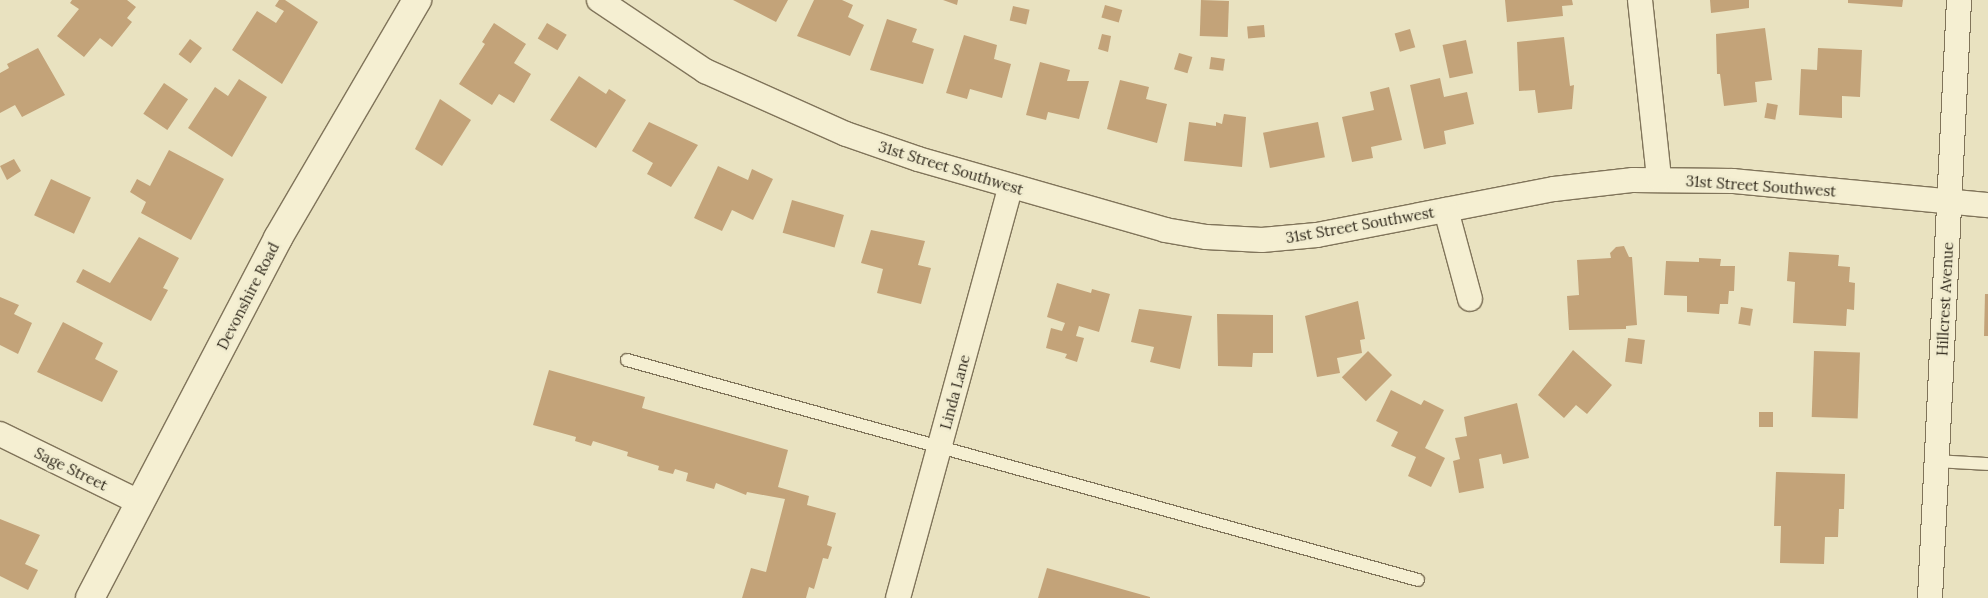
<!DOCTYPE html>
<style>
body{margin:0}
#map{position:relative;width:1988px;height:598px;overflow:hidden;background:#e9e2c0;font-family:Lora,serif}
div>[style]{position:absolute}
.building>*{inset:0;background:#c3a379;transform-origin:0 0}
.roads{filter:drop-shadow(1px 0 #80745a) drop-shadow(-1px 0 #80745a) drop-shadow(0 1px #80745a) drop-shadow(0 -1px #80745a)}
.service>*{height:12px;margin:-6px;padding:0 6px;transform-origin:6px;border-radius:6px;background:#f5efd2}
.minor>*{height:24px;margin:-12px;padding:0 12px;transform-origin:12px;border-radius:12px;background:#f5efd2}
.tertiary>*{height:28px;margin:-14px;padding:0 14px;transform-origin:14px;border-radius:14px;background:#f5efd2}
span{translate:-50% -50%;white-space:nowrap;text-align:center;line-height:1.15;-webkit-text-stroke:5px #f1eccf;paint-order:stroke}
.street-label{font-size:15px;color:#312a1d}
</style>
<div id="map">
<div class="building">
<div style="clip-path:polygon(72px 0,127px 0,136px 7px,127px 18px,132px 22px,112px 47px,100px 38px,84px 57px,57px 36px,79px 9px,70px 3px)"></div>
<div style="clip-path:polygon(279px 0,285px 0,318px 22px,282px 84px,232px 50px,257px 11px,276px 23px,284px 11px,275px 6px)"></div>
<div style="clip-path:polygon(733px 0,788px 0,776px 22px)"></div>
<div style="clip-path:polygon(814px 0,842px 0,853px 5px,848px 17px,864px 25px,850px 56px,797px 36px)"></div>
<div style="clip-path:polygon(943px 0,958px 0,957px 5px)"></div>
<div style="left:1201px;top:0;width:28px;height:36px;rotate:2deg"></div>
<div style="clip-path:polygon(1505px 0,1572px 0,1573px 5px,1562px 6px,1563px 16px,1507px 22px)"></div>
<div style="clip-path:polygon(1710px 0,1749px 0,1749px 8px,1711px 13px)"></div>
<div style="clip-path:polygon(1848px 0,1903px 0,1902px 7px,1848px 3px)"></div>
<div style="left:1105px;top:5px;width:18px;height:13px;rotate:16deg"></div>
<div style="left:1013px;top:6px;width:17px;height:15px;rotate:13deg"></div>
<div style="clip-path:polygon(887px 19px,917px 29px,912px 42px,934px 49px,923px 84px,870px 70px)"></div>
<div style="clip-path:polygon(494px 23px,526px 44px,514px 63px,531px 74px,514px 103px,499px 94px,492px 105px,459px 84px,485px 44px,482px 42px)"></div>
<div style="left:547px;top:23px;width:23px;height:18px;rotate:31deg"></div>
<div style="left:1264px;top:25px;width:12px;height:17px;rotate:85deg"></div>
<div style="clip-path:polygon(1765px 28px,1772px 80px,1755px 82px,1757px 102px,1724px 106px,1720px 74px,1717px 74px,1716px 34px)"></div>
<div style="left:1410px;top:29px;width:19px;height:16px;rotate:74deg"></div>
<div style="clip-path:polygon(1102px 34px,1111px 36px,1108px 52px,1098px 49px)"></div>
<div style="clip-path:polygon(964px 35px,997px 45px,994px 59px,1011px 64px,1002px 98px,970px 89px,967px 99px,946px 93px)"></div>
<div style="clip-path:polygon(1564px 37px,1570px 86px,1574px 85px,1572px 109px,1538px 113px,1535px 90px,1519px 91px,1517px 42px)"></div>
<div style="left:190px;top:39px;width:15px;height:19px;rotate:37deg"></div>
<div style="left:1466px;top:40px;width:34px;height:24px;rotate:78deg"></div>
<div style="clip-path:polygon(38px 48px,65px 95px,22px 117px,15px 105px,0 113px,0 73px,9px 68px,7px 64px)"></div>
<div style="clip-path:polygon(1818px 48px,1862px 50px,1860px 97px,1842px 96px,1842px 118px,1799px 115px,1801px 69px,1817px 70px)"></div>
<div style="left:1179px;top:53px;width:14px;height:17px;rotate:17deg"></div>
<div style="left:1211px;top:57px;width:14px;height:12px;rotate:8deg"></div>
<div style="clip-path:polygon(1040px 62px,1070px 70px,1067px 81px,1089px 81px,1079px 119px,1048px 112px,1046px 120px,1026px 115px)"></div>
<div style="clip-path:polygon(579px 76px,606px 94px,609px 89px,626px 100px,596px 148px,550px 120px)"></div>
<div style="clip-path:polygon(1440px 78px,1444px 97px,1467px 92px,1474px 124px,1444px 131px,1446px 144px,1424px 149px,1410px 85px)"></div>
<div style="clip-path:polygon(239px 79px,267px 97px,232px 157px,188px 128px,215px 87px,228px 96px)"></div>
<div style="clip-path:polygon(1120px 80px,1149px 87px,1146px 99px,1167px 104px,1157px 143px,1107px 129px)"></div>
<div style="left:164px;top:83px;width:29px;height:37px;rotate:34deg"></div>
<div style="clip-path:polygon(1389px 87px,1402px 140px,1371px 147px,1373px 158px,1352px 162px,1342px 117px,1374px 110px,1370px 92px)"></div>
<div style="clip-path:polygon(440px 99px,471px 120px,442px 166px,415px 149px)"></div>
<div style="left:1767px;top:103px;width:11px;height:15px;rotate:10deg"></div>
<div style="clip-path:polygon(1224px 114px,1246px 117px,1242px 167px,1184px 161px,1189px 122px,1216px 126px,1216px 122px,1222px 124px)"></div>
<div style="clip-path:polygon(649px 122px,698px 145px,671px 187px,647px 174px,653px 163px,632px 151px)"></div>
<div style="left:1318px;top:122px;width:36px;height:56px;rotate:79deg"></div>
<div style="clip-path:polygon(169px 150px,224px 179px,191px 240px,141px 213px,146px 202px,130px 192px,137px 179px,150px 186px)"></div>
<div style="clip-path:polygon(14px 159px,21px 171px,7px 180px,0 166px)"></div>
<div style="clip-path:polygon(718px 166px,748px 180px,752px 169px,773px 179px,753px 220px,732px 210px,722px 231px,694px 218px)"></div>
<div style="left:51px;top:179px;width:44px;height:40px;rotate:25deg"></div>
<div style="left:792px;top:200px;width:54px;height:34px;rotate:16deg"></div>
<div style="clip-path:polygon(871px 230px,925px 241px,918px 265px,931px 268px,921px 304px,877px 293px,883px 269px,861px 263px)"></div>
<div style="clip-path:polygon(139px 237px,179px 258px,163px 288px,168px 290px,151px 321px,76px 282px,83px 269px,110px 283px)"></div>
<div style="clip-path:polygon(1624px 246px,1629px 257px,1632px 257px,1637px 325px,1626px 326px,1626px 329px,1569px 330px,1567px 296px,1579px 295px,1577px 260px,1611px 258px,1610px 253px,1616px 247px)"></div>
<div style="clip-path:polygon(1789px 252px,1839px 255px,1838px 266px,1850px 267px,1849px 282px,1855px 283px,1854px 310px,1847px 309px,1846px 326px,1793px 323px,1795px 282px,1787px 281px)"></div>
<div style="clip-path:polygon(1699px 258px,1721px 259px,1720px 266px,1735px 266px,1734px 291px,1729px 291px,1728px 304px,1720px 304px,1719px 314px,1687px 312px,1687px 296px,1664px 295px,1666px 261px,1699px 262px)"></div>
<div style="clip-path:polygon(1057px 283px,1091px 293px,1092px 289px,1110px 294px,1099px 332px,1079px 326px,1076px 336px,1084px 338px,1077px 362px,1065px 358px,1067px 354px,1046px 348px,1051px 328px,1062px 331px,1065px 323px,1047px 317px)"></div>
<div style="clip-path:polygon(1985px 294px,1988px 294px,1988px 336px,1984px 336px)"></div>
<div style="clip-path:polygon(0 297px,19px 305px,14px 314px,32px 323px,18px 354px,0 345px)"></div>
<div style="clip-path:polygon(1358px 301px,1365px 339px,1360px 340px,1362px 353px,1337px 358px,1340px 373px,1317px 377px,1305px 316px)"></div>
<div style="left:1741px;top:307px;width:12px;height:17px;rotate:9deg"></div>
<div style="clip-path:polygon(1139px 309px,1192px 316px,1180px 369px,1150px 362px,1154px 347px,1131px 342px)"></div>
<div style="clip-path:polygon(1217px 314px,1273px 315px,1273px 353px,1253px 353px,1252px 367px,1218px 366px)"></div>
<div style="clip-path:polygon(63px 322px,103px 343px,95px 359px,118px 371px,102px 402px,37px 372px)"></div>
<div style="left:1628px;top:338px;width:17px;height:24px;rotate:7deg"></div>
<div style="clip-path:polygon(1573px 350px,1612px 385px,1587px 414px,1576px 405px,1564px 418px,1538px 395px)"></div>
<div style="left:1368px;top:351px;width:34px;height:37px;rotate:45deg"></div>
<div style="left:1814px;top:351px;width:46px;height:66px;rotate:2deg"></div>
<div style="clip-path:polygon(549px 370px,645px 397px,642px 408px,788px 450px,778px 487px,809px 496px,807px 505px,836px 513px,827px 545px,832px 547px,828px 559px,823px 558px,814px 589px,809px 587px,806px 598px,742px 598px,751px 568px,766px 572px,785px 499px,747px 492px,746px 495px,716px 483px,714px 489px,686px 481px,688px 473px,675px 469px,673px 474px,658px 470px,659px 466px,627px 456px,628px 452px,593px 441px,591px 446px,575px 441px,576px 437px,533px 425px)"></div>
<div style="clip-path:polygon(1391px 390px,1421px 405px,1424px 400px,1444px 410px,1425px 448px,1445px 458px,1431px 487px,1408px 476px,1416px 457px,1391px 446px,1398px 432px,1376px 421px)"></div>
<div style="clip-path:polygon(1517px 403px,1529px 458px,1503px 464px,1501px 454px,1479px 459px,1484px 488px,1459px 493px,1453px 461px,1460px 459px,1455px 438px,1467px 436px,1464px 417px)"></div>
<div style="left:1759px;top:412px;width:14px;height:15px"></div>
<div style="clip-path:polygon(1776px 472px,1845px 474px,1844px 509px,1839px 509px,1838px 537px,1825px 537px,1824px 564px,1780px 563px,1781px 526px,1774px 526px)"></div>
<div style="clip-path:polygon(0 519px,40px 535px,25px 564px,38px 570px,28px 590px,0 576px)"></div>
<div style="clip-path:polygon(1047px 568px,1150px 597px,1150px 598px,1038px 598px)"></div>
</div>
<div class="roads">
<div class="service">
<div style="left:627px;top:360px;width:821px;rotate:15.54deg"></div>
<div style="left:1937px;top:461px;width:51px;rotate:3.4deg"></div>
</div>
<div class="minor">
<div style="left:599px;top:0;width:128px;rotate:33.8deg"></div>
<div style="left:705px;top:71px;width:154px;rotate:24.1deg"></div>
<div style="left:846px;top:134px;width:76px;rotate:19.1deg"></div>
<div style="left:918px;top:159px;width:257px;rotate:16deg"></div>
<div style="left:1165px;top:230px;width:42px;rotate:9.7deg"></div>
<div style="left:1206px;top:237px;width:56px;rotate:3.1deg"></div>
<div style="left:1262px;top:240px;width:55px;rotate:-5.2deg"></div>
<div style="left:1317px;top:235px;width:241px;rotate:-11deg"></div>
<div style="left:1554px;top:189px;width:80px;rotate:-6.5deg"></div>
<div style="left:1633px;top:180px;width:100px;rotate:0.6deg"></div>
<div style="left:1733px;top:181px;width:256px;rotate:5.4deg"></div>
<div style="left:1640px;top:0;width:180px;rotate:83.9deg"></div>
<div style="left:1446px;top:210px;width:92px;rotate:74.9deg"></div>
<div style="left:0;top:434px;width:157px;rotate:26.1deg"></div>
<div style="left:898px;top:598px;width:427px;rotate:-74.7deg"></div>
<div style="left:1930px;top:598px;width:599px;rotate:-87.22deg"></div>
</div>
<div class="tertiary">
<div style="left:90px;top:598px;width:406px;rotate:-62.4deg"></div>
<div style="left:278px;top:238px;width:276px;rotate:-59.7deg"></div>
</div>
</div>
<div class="street-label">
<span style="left:951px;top:168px;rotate:17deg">31st Street Southwest</span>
<span style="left:1761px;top:186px;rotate:4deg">31st Street Southwest</span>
<span style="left:1360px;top:225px;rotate:-10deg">31st Street Southwest</span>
<span style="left:248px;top:296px;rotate:-63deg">Devonshire Road</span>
<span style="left:1945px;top:299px;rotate:-87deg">Hillcrest Avenue</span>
<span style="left:955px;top:392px;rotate:-75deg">Linda Lane</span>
<span style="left:71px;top:469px;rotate:26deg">Sage Street</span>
</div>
</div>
